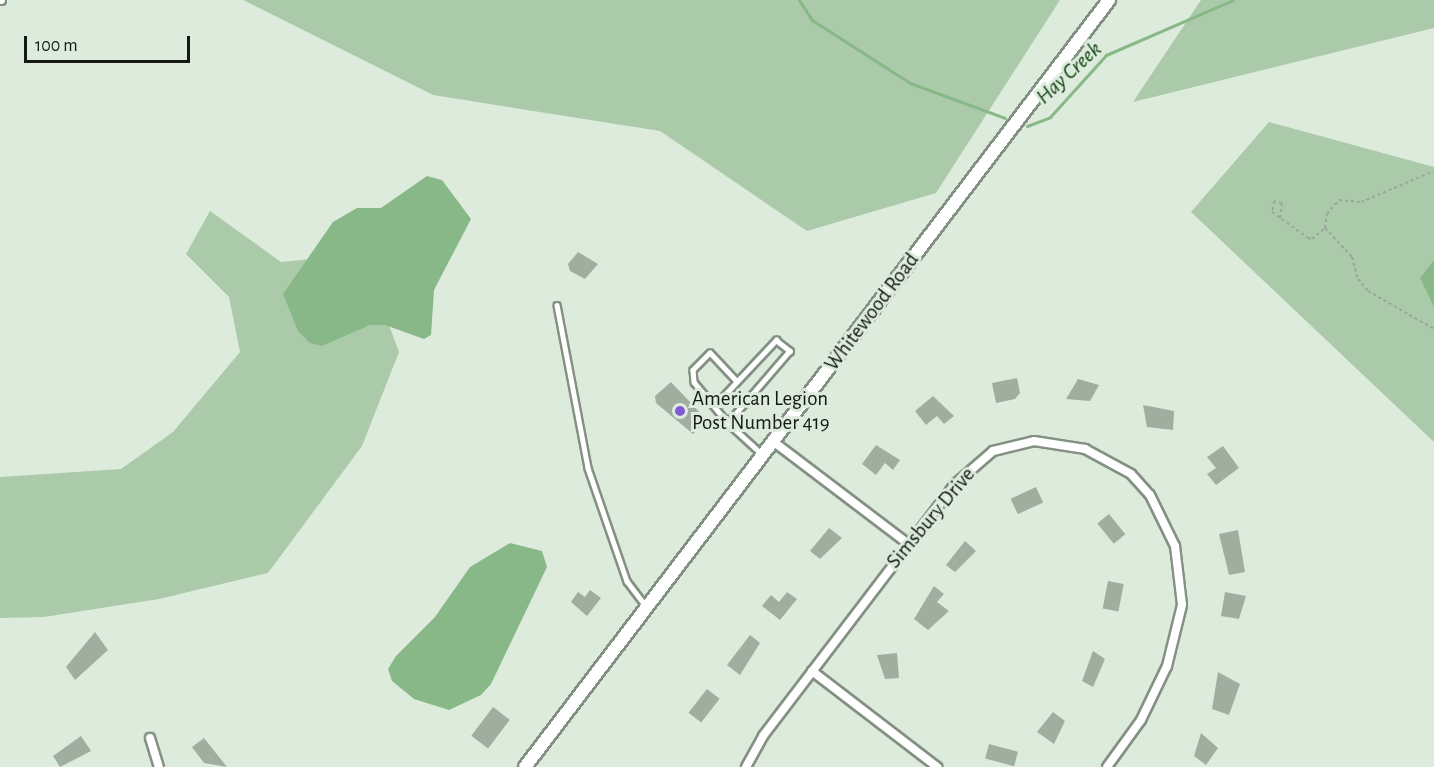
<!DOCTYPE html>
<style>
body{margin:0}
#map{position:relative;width:1434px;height:767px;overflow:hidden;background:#ddebdc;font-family:"Alegreya Sans",sans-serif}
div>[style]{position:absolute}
.green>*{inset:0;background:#abcaa9}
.water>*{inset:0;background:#89b888}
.stream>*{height:3px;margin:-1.5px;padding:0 1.5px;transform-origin:1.5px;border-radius:1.5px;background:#89b888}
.building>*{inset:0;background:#a0aea0;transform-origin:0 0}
.path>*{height:2px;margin-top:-1px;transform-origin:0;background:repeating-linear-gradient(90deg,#9ba69a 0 3px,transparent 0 6px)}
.roads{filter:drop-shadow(2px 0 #839182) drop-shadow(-2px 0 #839182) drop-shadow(0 2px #839182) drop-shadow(0 -2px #839182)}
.lane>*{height:4.5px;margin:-2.25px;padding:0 2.25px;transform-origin:2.25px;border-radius:2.25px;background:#fff}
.street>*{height:8px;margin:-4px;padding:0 4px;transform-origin:4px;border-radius:4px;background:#fff}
.secondary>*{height:12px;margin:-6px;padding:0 6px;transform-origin:6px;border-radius:6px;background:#fff}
.dots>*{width:16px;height:16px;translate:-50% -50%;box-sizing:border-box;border:3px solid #ddebdc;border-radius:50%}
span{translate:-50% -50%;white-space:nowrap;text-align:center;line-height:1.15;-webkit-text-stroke:6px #ddebdc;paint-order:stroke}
.street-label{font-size:21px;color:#141914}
.poi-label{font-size:21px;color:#141914}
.left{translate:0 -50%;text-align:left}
.water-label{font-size:22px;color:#114314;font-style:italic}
.scale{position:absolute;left:24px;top:36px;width:166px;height:27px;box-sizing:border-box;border:3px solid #141914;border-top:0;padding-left:8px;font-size:18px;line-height:21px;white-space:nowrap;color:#141914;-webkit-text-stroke:4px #ddebdc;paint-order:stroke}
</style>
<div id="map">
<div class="green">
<div style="clip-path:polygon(243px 0,1060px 0,936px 193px,807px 231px,660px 131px,433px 95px)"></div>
<div style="clip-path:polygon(1201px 0,1434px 0,1434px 28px,1133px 102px)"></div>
<div style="clip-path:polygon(1269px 122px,1434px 167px,1434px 442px,1191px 212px)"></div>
<div style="clip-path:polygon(210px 211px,281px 262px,363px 254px,399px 352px,362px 446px,268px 573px,159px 599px,44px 617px,0 618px,0 477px,121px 469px,173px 432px,240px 352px,229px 297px,186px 254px)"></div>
</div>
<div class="water">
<div style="clip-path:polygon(427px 176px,442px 180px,471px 219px,434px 290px,431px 335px,424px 339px,385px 325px,370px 325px,322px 346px,310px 343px,298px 331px,283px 294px,333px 222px,357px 208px,381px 208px)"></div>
<div style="clip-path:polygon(1434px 260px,1434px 307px,1420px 278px)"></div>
<div style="clip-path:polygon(510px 543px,542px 551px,547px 567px,491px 684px,481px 695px,449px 710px,414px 699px,392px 681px,388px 669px,396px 656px,435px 617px,470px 567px)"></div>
</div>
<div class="stream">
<div style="left:799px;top:0;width:24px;rotate:57deg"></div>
<div style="left:812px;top:20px;width:117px;rotate:32.7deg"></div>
<div style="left:910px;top:83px;width:101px;rotate:20.2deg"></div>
<div style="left:1027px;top:126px;width:25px;rotate:-21deg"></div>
<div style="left:1050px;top:117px;width:84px;rotate:-47.9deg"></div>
<div style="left:1106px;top:55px;width:138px;rotate:-23.4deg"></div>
</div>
<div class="building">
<div style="clip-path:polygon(578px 252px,598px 264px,585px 279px,570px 271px,568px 264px)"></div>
<div style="clip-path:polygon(1017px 378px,1020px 393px,1015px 399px,996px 403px,992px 383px)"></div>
<div style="clip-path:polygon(1078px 379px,1099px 385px,1090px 401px,1066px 399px)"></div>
<div style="clip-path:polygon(671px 382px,707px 420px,693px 434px,656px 403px,655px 396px)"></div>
<div style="clip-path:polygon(933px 396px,954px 416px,944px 424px,937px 416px,926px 425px,915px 411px)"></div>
<div style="clip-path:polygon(1143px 405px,1174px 411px,1173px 430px,1147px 427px)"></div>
<div style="clip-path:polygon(876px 445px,900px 460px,893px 470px,885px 463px,876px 475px,862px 464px)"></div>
<div style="clip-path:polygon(1223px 446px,1239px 468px,1216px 485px,1207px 474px,1216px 468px,1207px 457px)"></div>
<div style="left:1036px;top:487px;width:17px;height:28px;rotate:65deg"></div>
<div style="left:1109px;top:514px;width:26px;height:15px;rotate:51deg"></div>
<div style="clip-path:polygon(829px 528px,842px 538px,820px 559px,810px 551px)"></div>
<div style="clip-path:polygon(1238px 530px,1245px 572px,1229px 575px,1219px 534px)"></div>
<div style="clip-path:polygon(965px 541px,976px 551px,955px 572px,946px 565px)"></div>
<div style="left:1108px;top:581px;width:16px;height:28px;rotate:11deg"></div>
<div style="clip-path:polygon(934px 586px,944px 594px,937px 602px,949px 611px,928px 630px,914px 619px)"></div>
<div style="clip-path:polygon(590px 590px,601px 598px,587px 616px,571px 602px,578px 592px,585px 597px)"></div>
<div style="clip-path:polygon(787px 592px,797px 599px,780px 620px,762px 606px,771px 595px,779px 602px)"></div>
<div style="clip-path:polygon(1225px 592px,1246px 596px,1239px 619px,1221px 616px)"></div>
<div style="clip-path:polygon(95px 632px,108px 650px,75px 680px,66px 667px)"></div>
<div style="clip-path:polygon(750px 635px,760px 643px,740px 675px,727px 665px)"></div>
<div style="clip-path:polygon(1093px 651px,1105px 659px,1093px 687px,1082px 681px)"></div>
<div style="clip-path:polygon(897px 653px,899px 678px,885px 679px,877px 655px)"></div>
<div style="clip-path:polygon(1218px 672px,1240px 684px,1229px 715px,1212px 709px)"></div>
<div style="left:707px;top:689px;width:16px;height:30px;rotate:38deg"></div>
<div style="left:493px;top:707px;width:21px;height:36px;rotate:37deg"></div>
<div style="clip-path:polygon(1053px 712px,1065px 721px,1054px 744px,1037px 732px)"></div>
<div style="clip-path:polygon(1201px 733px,1218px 748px,1206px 765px,1194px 756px)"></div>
<div style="clip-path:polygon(81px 736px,91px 751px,60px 767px,53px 756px)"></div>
<div style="clip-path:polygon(204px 738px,227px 767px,204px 763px,192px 747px)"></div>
<div style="left:989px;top:744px;width:30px;height:15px;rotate:15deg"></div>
</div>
<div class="path">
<div style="left:1280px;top:218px;width:15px;rotate:-82deg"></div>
<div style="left:1282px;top:203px;width:8px;rotate:-166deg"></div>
<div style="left:1274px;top:201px;width:11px;rotate:100deg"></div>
<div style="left:1272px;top:212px;width:44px;rotate:35.8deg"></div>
<div style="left:1308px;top:238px;width:4px;rotate:14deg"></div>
<div style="left:1312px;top:239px;width:17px;rotate:-40deg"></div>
<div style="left:1325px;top:228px;width:14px;rotate:-82deg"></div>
<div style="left:1327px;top:214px;width:18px;rotate:-49deg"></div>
<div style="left:1339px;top:200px;width:22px;rotate:5deg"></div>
<div style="left:1361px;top:202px;width:79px;rotate:-23deg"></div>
<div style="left:1325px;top:228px;width:40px;rotate:47deg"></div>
<div style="left:1352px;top:257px;width:23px;rotate:75deg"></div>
<div style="left:1358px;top:279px;width:16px;rotate:50deg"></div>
<div style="left:1368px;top:291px;width:76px;rotate:29.9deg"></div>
</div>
<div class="roads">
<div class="lane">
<div style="left:557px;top:305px;width:166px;rotate:79.2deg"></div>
<div style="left:588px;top:468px;width:120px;rotate:71deg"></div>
<div style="left:627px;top:581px;width:30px;rotate:53deg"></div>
<div style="left:736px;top:381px;width:38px;rotate:-133deg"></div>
<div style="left:710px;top:353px;width:24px;rotate:135deg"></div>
<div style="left:693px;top:370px;width:12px;rotate:85deg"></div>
<div style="left:694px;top:382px;width:53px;rotate:50.3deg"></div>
<div style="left:728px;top:423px;width:46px;rotate:42.4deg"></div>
<div style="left:714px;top:406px;width:91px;rotate:-46.8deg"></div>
<div style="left:776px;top:340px;width:18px;rotate:38deg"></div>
<div style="left:790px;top:351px;width:95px;rotate:130.7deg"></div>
</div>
<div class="street">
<div style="left:0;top:0;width:1px"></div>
<div style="left:774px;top:442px;width:167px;rotate:37.2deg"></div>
<div style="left:812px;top:671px;width:158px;rotate:37.5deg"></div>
<div style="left:150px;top:738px;width:30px;rotate:73deg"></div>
<div style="left:746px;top:767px;width:35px;rotate:-61deg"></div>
<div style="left:763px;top:736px;width:317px;rotate:-52.7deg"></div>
<div style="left:955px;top:484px;width:50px;rotate:-41deg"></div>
<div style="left:993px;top:451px;width:42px;rotate:-13.7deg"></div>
<div style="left:1034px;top:441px;width:52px;rotate:8.9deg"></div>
<div style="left:1085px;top:449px;width:52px;rotate:28.5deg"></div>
<div style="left:1131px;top:474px;width:28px;rotate:48deg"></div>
<div style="left:1150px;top:495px;width:57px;rotate:63.9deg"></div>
<div style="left:1175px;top:546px;width:59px;rotate:83.2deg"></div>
<div style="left:1182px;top:605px;width:63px;rotate:103.8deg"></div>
<div style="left:1167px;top:666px;width:60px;rotate:115.7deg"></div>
<div style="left:1141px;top:720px;width:58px;rotate:125.9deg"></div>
</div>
<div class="secondary">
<div style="left:525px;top:767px;width:964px;rotate:-52.71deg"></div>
</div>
</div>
<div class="dots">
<div style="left:680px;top:411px;background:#7f5ad4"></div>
</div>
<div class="street-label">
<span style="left:872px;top:312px;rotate:-53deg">Whitewood Road</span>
<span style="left:931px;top:518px;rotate:-50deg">Simsbury Drive</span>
</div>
<div class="poi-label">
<span class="left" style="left:692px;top:411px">American Legion<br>Post Number 419</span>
</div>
<div class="water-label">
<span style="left:1069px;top:73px;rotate:-43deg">Hay Creek</span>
</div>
<div class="scale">100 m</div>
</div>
